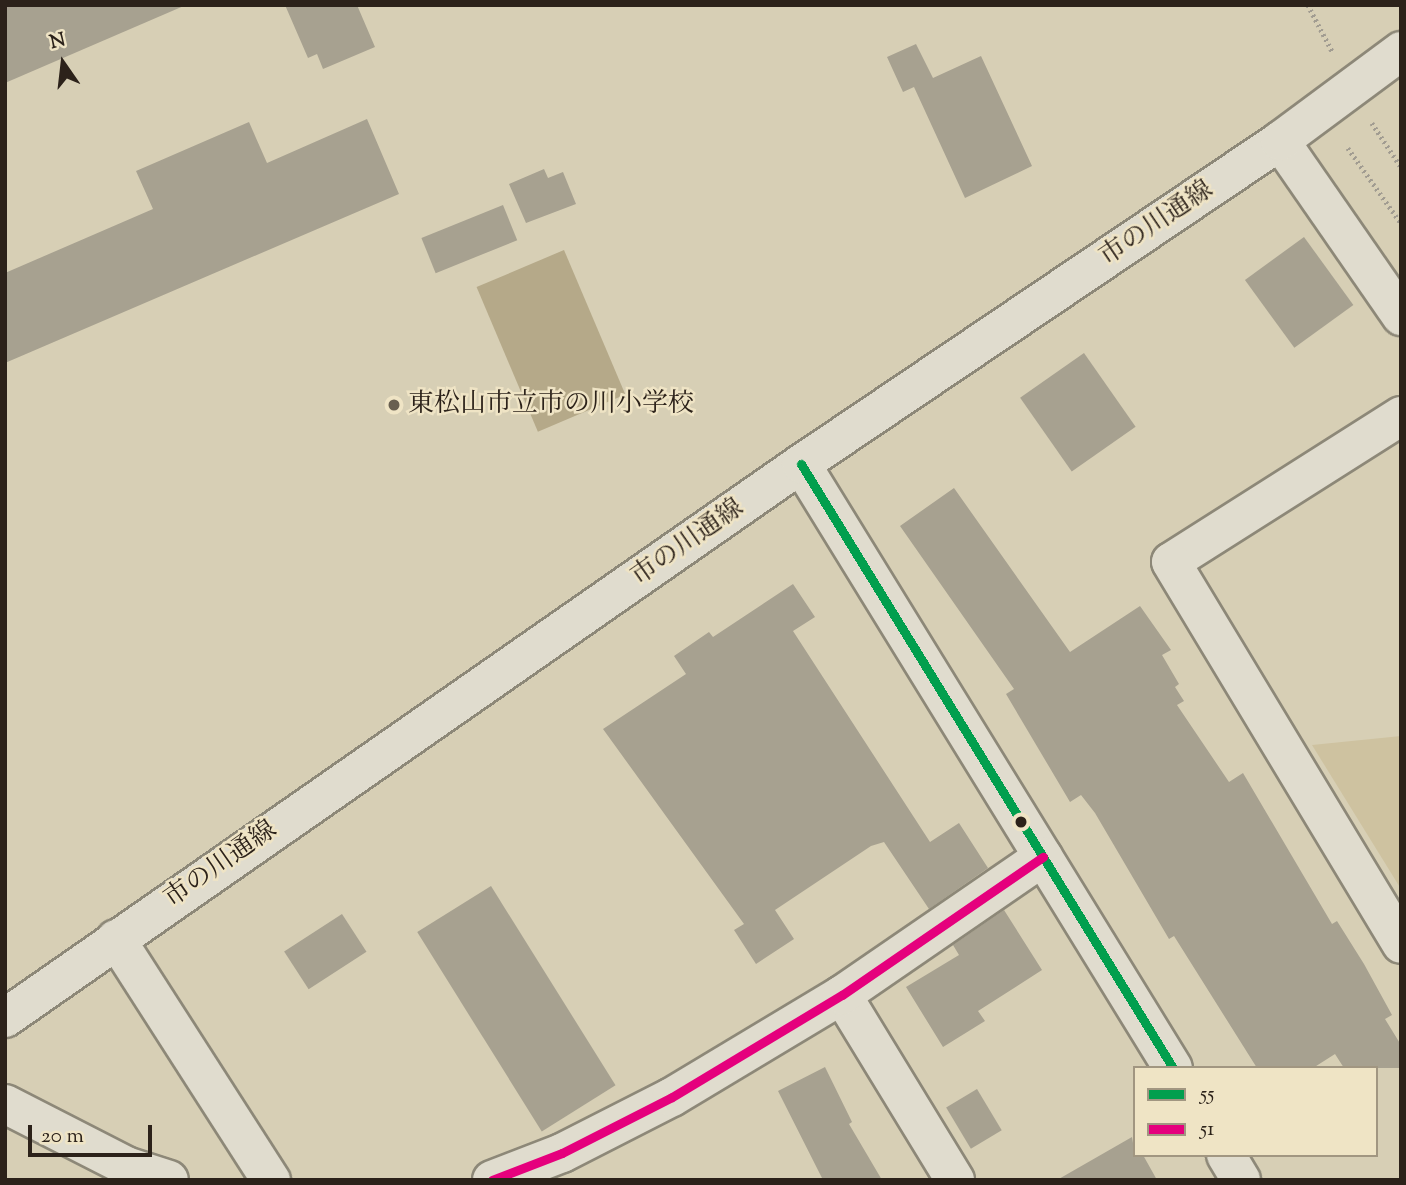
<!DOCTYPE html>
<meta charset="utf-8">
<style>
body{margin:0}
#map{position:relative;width:1406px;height:1185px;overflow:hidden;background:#d7cfb5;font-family:"Sorts Mill Goudy","Noto Serif JP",serif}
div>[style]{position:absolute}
.green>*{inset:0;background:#cec2a0}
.water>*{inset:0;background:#b5a989;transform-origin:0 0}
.building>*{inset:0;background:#a7a190;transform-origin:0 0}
.path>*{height:4.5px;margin-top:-2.25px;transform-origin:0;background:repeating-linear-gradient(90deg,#a19c91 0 2px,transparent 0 5.5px)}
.roads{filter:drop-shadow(2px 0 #8d8878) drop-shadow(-2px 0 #8d8878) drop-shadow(0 2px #8d8878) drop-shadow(0 -2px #8d8878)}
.minor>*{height:38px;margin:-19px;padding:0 19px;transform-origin:19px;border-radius:19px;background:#e0dcce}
.bus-1>*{height:9px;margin:-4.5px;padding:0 4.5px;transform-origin:4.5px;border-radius:4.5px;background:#029f4e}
.bus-2>*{height:9px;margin:-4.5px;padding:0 4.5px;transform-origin:4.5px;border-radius:4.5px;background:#e5007d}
.dots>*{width:19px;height:19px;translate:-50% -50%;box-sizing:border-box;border:4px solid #efe4c5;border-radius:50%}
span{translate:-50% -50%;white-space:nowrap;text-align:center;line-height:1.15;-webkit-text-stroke:5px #efe4c5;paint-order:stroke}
.street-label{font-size:26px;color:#2c221a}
.poi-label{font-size:26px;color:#2c221a}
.left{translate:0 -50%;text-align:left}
.frame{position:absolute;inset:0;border:7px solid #2c221a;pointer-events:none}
.legend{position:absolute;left:1133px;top:1066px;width:245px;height:91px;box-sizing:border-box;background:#efe4c5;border:2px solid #a19681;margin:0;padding:9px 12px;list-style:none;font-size:21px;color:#2c221a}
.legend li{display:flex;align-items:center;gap:14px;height:35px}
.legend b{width:35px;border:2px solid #a19681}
.north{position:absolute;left:28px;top:28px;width:70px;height:70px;-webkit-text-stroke:5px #efe4c5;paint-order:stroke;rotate:346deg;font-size:19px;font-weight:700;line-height:28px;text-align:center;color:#2c221a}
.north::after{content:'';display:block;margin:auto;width:24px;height:32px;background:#2c221a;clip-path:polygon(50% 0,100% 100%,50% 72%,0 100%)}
.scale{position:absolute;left:28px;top:1125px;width:124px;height:32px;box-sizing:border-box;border:4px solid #2c221a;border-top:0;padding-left:9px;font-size:21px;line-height:24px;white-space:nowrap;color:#2c221a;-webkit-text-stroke:5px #efe4c5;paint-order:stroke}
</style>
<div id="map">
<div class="green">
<div style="clip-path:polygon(1401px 736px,1401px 889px,1312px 745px)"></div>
</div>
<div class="water">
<div style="left:564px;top:250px;width:157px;height:95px;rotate:67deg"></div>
</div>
<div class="building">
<div style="clip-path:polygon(5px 5px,186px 5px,5px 83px)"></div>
<div style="clip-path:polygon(285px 5px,357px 5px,375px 47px,323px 69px,317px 54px,308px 58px)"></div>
<div style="clip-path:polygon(916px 44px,933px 78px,981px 56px,1032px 166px,965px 198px,914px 87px,903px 92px,887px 57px)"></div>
<div style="clip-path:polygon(367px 119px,399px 194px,5px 363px,5px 273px,153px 209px,136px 171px,249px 122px,267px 163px)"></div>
<div style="clip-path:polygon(544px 169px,548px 178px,563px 172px,576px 204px,526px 223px,509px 184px)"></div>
<div style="left:503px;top:205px;width:38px;height:88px;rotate:68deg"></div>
<div style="left:1304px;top:237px;width:84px;height:73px;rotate:54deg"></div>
<div style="left:1084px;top:353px;width:90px;height:78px;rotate:55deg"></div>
<div style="clip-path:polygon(954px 488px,1070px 652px,1140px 606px,1171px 650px,1162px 655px,1179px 684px,1175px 687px,1184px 701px,1177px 705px,1229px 782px,1243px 773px,1332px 924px,1337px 921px,1364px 964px,1392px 1015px,1385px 1019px,1401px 1045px,1401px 1068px,1344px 1068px,1335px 1054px,1313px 1068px,1257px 1068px,1174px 936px,1169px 939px,1095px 813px,1081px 795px,1070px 802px,1006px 694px,1014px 689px,900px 526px)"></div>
<div style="clip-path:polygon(793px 584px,815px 617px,793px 631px,930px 842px,959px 823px,988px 868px,929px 909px,884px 842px,871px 846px,775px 910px,794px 939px,756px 964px,734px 930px,744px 924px,603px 729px,686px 674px,674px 656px,709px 632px,713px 637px)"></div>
<div style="left:491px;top:886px;width:235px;height:87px;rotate:58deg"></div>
<div style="clip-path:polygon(1004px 910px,1042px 970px,978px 1011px,985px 1021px,943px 1047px,906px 987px,959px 955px,953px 945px)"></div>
<div style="left:342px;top:914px;width:45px;height:69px;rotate:57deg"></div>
<div style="clip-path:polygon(825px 1067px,852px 1122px,849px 1124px,882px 1180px,823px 1180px,778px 1091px)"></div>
<div style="left:977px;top:1089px;width:48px;height:36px;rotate:59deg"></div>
<div style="clip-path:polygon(1132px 1137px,1135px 1155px,1143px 1155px,1157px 1180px,1057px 1180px)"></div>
</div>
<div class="path">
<div style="left:1308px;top:5px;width:52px;rotate:62.4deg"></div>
<div style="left:1372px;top:123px;width:53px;rotate:56.6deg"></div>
<div style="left:1348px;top:148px;width:92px;rotate:54.8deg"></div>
</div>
<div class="roads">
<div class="minor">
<div style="left:1280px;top:141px;width:213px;rotate:55.3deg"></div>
<div style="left:1401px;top:416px;width:272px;rotate:147.6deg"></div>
<div style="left:1171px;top:562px;width:446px;rotate:58.9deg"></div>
<div style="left:801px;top:464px;width:709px;rotate:58.37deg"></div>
<div style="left:116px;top:939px;width:287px;rotate:57.3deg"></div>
<div style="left:842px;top:995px;width:217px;rotate:58.6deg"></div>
<div style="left:5px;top:1018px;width:970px;rotate:-34.84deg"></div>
<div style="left:801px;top:464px;width:578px;rotate:-33.99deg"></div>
<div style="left:1280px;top:141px;width:151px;rotate:-36.6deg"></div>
<div style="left:5px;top:1104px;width:136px;rotate:27.1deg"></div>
<div style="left:126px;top:1166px;width:45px;rotate:18deg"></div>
<div style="left:1226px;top:1155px;width:29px;rotate:59deg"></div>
<div style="left:492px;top:1180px;width:75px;rotate:-21.1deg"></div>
<div style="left:562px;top:1153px;width:123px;rotate:-27deg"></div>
<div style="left:672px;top:1097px;width:198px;rotate:-31deg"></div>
<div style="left:842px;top:995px;width:244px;rotate:-34.5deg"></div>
</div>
</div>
<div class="bus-1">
<div style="left:801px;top:464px;width:709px;rotate:58.37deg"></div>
</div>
<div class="bus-2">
<div style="left:492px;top:1180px;width:75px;rotate:-21.1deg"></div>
<div style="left:562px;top:1153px;width:123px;rotate:-27deg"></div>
<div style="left:672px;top:1097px;width:198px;rotate:-31deg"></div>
<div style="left:842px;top:995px;width:244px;rotate:-34.5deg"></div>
</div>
<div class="dots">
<div style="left:394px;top:405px;background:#685f50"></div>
<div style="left:1021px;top:822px;background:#2c221a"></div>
</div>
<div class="street-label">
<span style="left:1157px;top:224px;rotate:-34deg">市の川通線</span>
<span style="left:688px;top:543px;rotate:-35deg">市の川通線</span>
<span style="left:221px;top:865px;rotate:-35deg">市の川通線</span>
</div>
<div class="poi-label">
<span class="left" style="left:408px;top:405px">東松山市立市の川小学校</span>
</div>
<div class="frame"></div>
<ul class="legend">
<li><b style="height:9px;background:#029f4e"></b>55</li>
<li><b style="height:9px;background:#e5007d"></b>51</li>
</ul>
<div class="north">N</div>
<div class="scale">20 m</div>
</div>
